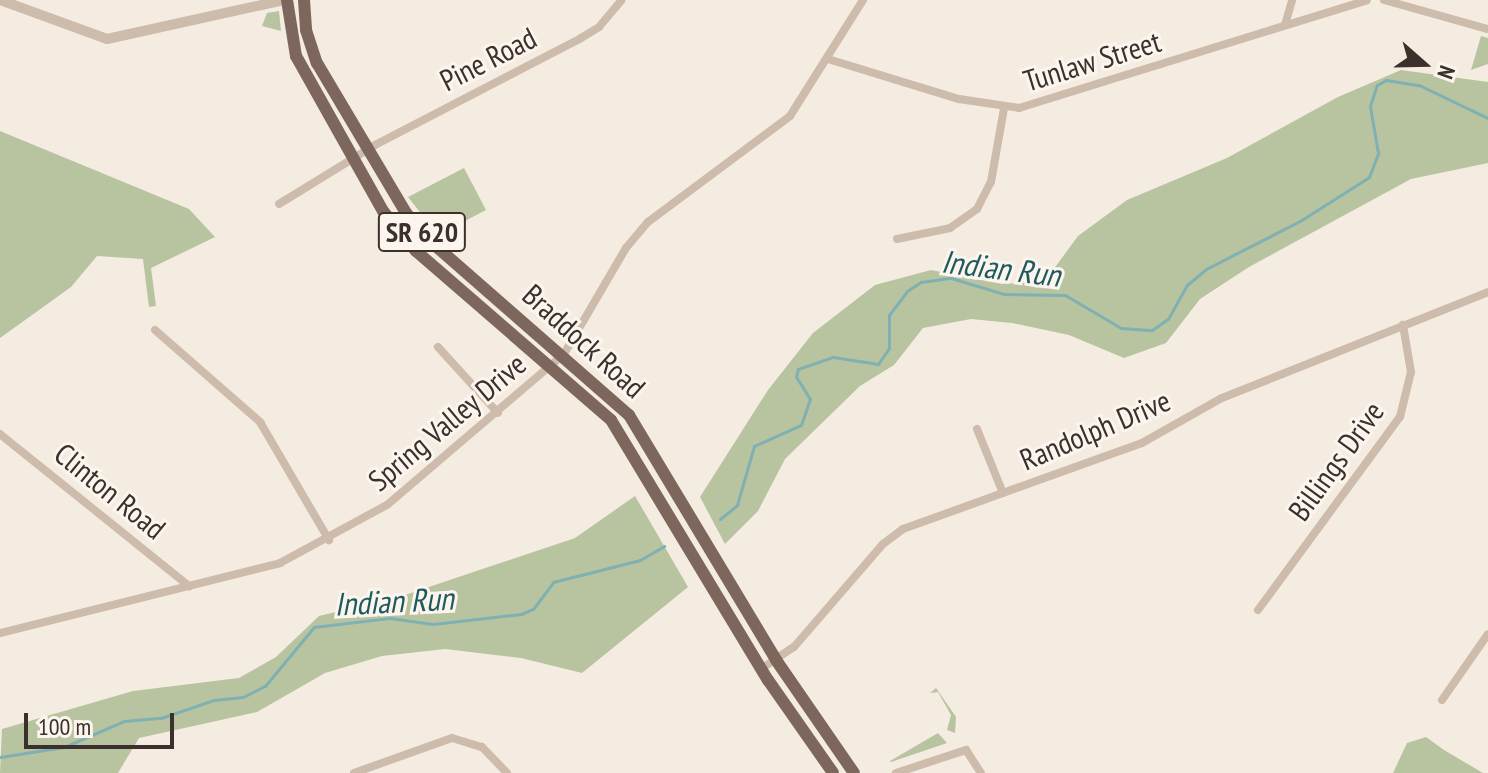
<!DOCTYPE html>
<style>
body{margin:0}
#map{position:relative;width:1488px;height:773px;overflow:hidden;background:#f4ebe1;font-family:"PT Sans Narrow",sans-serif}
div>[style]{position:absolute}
.green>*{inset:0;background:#b8c4a0}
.stream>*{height:3px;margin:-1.5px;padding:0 1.5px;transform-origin:1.5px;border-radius:1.5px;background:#7fb0b2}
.minor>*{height:8px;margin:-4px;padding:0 4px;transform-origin:4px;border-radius:4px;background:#cdbbac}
.tertiary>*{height:10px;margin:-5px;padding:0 5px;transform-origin:5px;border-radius:5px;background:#cdbbac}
.primary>*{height:12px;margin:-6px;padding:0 6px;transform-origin:6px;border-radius:6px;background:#7d675c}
span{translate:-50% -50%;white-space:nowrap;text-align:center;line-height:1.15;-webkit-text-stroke:6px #fbf5ee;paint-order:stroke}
.shield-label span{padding:2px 6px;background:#fbf5ee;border:2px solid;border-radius:6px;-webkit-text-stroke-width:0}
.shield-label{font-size:28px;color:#3b302b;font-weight:700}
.street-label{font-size:30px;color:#3b302b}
.water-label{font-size:32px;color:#1f5a5e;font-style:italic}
.north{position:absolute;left:1384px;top:24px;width:80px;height:80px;-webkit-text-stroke:6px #fbf5ee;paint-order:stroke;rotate:110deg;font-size:22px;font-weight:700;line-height:32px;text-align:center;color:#3b302b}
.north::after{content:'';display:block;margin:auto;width:28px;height:36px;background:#3b302b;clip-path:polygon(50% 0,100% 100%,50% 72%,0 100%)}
.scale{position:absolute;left:24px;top:713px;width:150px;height:36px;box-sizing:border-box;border:4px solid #3b302b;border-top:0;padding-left:10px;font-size:24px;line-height:28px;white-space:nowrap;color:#3b302b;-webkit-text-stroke:6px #fbf5ee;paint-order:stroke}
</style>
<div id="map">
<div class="green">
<div style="clip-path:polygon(279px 11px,281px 31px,262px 26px,267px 13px)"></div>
<div style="clip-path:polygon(1481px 36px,1488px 38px,1488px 64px,1471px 70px)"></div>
<div style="clip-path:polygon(1401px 70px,1488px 82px,1488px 163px,1411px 179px,1249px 267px,1200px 299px,1166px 343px,1124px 358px,1069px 335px,1012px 323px,971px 319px,923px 328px,894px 365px,860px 386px,785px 459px,758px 511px,725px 544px,700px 497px,768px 390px,813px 333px,875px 285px,931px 270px,1002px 284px,1045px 281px,1078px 236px,1127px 200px,1227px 158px,1338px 97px)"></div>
<div style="clip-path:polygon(0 131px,189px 209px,215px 237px,151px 268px,156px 306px,149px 307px,143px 259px,97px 256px,71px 287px,0 338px)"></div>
<div style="clip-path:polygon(464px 168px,486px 210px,438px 235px,408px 197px)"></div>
<div style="clip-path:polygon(635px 496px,688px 587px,582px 673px,521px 658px,445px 649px,382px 656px,325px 673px,257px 712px,139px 738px,118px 773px,0 773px,2px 729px,133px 691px,239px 678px,276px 657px,319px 616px,399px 597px,575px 538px)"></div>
<div style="clip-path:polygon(936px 688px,956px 717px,955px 733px,947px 730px,951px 715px,938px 692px,930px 693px)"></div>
<div style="clip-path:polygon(938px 733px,947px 743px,891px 762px,890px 761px)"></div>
<div style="clip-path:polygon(1426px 737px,1444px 750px,1483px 773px,1393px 773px,1407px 743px)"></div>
</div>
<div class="stream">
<div style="left:720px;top:519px;width:22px;rotate:-39deg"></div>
<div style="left:737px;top:505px;width:61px;rotate:-73.9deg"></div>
<div style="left:754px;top:446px;width:51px;rotate:-24.1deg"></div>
<div style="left:801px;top:425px;width:28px;rotate:-71deg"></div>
<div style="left:810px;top:399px;width:26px;rotate:-122deg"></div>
<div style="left:796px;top:377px;width:8px;rotate:-76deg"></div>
<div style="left:798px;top:369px;width:37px;rotate:-19deg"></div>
<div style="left:833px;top:357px;width:46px;rotate:8.8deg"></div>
<div style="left:878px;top:364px;width:19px;rotate:-55deg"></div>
<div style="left:889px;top:348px;width:33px;rotate:-90deg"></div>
<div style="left:889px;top:315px;width:30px;rotate:-53deg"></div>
<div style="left:907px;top:291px;width:17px;rotate:-33deg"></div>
<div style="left:921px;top:282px;width:30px;rotate:-8deg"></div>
<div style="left:951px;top:278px;width:55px;rotate:16.8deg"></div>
<div style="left:1004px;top:294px;width:61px;rotate:0.9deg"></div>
<div style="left:1065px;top:295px;width:65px;rotate:30.5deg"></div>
<div style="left:1121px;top:328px;width:31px;rotate:4deg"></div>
<div style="left:1152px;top:330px;width:19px;rotate:-35deg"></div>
<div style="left:1168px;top:319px;width:39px;rotate:-61deg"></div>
<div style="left:1187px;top:285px;width:25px;rotate:-40deg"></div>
<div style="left:1206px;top:269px;width:106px;rotate:-27.1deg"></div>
<div style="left:1300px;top:221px;width:82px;rotate:-32.5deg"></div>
<div style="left:1369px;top:177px;width:26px;rotate:-69deg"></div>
<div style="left:1378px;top:153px;width:48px;rotate:-99.7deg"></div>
<div style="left:1370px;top:106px;width:22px;rotate:-72deg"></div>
<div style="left:1377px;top:85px;width:10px;rotate:-29deg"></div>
<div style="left:1386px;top:80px;width:33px;rotate:9deg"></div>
<div style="left:1419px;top:85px;width:76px;rotate:25.6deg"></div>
<div style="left:0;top:757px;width:65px;rotate:-8.9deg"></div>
<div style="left:64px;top:747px;width:65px;rotate:-23.4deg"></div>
<div style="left:124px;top:721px;width:37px;rotate:-5deg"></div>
<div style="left:161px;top:718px;width:56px;rotate:-18.8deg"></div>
<div style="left:214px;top:700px;width:29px;rotate:-6deg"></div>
<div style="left:243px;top:697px;width:25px;rotate:-27deg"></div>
<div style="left:265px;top:686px;width:77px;rotate:-50.3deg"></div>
<div style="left:314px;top:627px;width:77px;rotate:-6.8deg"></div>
<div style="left:390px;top:618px;width:43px;rotate:7.9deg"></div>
<div style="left:433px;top:624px;width:89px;rotate:-6.5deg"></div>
<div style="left:521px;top:614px;width:13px;rotate:-23deg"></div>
<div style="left:533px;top:609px;width:34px;rotate:-53deg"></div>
<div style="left:553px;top:582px;width:90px;rotate:-14.2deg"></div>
<div style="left:640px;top:560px;width:28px;rotate:-30deg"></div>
</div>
<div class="minor">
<div style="left:1384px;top:0;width:108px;rotate:15.6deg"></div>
<div style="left:1285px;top:25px;width:26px;rotate:-74deg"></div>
<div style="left:828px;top:59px;width:137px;rotate:17deg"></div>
<div style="left:959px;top:99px;width:61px;rotate:8.5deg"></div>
<div style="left:1019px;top:108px;width:364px;rotate:-17.2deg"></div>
<div style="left:279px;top:204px;width:113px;rotate:-31.6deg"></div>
<div style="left:375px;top:145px;width:232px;rotate:-27.4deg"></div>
<div style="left:581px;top:38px;width:21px;rotate:-31deg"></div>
<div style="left:599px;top:27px;width:35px;rotate:-50deg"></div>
<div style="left:897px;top:239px;width:54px;rotate:-11.7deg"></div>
<div style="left:950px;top:228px;width:33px;rotate:-35deg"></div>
<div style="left:977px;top:209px;width:30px;rotate:-63deg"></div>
<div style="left:991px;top:182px;width:75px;rotate:-80deg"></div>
<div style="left:155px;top:330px;width:140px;rotate:41.2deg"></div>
<div style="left:260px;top:422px;width:137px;rotate:59.7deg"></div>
<div style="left:438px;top:347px;width:89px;rotate:47.7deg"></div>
<div style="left:977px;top:429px;width:69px;rotate:67.9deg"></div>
<div style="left:0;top:434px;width:243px;rotate:38.8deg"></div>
<div style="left:1258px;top:610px;width:240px;rotate:-53.7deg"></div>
<div style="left:1400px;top:417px;width:46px;rotate:-76.3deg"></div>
<div style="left:1411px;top:372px;width:48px;rotate:-99.7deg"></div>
<div style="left:0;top:633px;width:289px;rotate:-14deg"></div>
<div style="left:280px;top:563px;width:122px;rotate:-28.5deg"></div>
<div style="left:387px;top:505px;width:233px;rotate:-40.5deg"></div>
<div style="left:564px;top:354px;width:123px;rotate:-59.7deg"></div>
<div style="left:626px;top:248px;width:34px;rotate:-50deg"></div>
<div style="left:648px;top:222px;width:177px;rotate:-36.7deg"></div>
<div style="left:790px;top:116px;width:137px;rotate:-57.8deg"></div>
<div style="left:761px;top:669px;width:40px;rotate:-34deg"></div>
<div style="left:794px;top:647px;width:136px;rotate:-49.2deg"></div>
<div style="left:883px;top:544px;width:25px;rotate:-37deg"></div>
<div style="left:903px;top:529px;width:254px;rotate:-19.8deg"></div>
<div style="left:1142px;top:443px;width:92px;rotate:-29.4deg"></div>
<div style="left:1222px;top:398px;width:286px;rotate:-21.7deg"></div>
<div style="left:1442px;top:700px;width:80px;rotate:-55.1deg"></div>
<div style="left:354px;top:773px;width:104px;rotate:-19.7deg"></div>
<div style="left:452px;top:738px;width:31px;rotate:17deg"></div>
<div style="left:482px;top:747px;width:36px;rotate:46deg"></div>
<div style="left:896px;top:773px;width:74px;rotate:-18.2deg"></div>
<div style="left:966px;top:750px;width:27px;rotate:57deg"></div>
</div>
<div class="tertiary">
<div style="left:0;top:0;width:114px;rotate:20deg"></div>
<div style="left:107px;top:39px;width:181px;rotate:-12.4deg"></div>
</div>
<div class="primary">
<div style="left:287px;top:0;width:57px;rotate:80.9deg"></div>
<div style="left:296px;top:56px;width:178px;rotate:60.7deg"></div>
<div style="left:383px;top:211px;width:52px;rotate:50.5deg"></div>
<div style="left:416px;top:251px;width:258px;rotate:40.9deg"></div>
<div style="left:611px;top:420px;width:304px;rotate:58.9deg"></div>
<div style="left:768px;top:680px;width:113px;rotate:55deg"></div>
<div style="left:304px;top:0;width:30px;rotate:86deg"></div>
<div style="left:306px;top:30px;width:35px;rotate:72deg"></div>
<div style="left:317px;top:63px;width:174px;rotate:59.3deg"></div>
<div style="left:406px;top:213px;width:47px;rotate:47.6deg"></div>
<div style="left:438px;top:248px;width:254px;rotate:41.2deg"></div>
<div style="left:629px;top:415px;width:286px;rotate:59deg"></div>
<div style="left:776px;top:660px;width:137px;rotate:55.4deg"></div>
</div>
<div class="shield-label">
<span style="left:422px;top:232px">SR 620</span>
</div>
<div class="street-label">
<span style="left:488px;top:59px;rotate:-27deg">Pine Road</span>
<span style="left:1092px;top:61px;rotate:-17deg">Tunlaw Street</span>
<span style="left:584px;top:341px;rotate:42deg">Braddock Road</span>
<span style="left:447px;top:422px;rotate:-40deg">Spring Valley Drive</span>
<span style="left:1095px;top:430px;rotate:-23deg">Randolph Drive</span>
<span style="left:1336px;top:461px;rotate:-54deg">Billings Drive</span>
<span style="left:110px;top:491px;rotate:39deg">Clinton Road</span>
</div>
<div class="water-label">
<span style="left:1001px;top:268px;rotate:7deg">Indian Run</span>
<span style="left:394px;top:601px;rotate:-3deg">Indian Run</span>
</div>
<div class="north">N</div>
<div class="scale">100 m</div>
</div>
